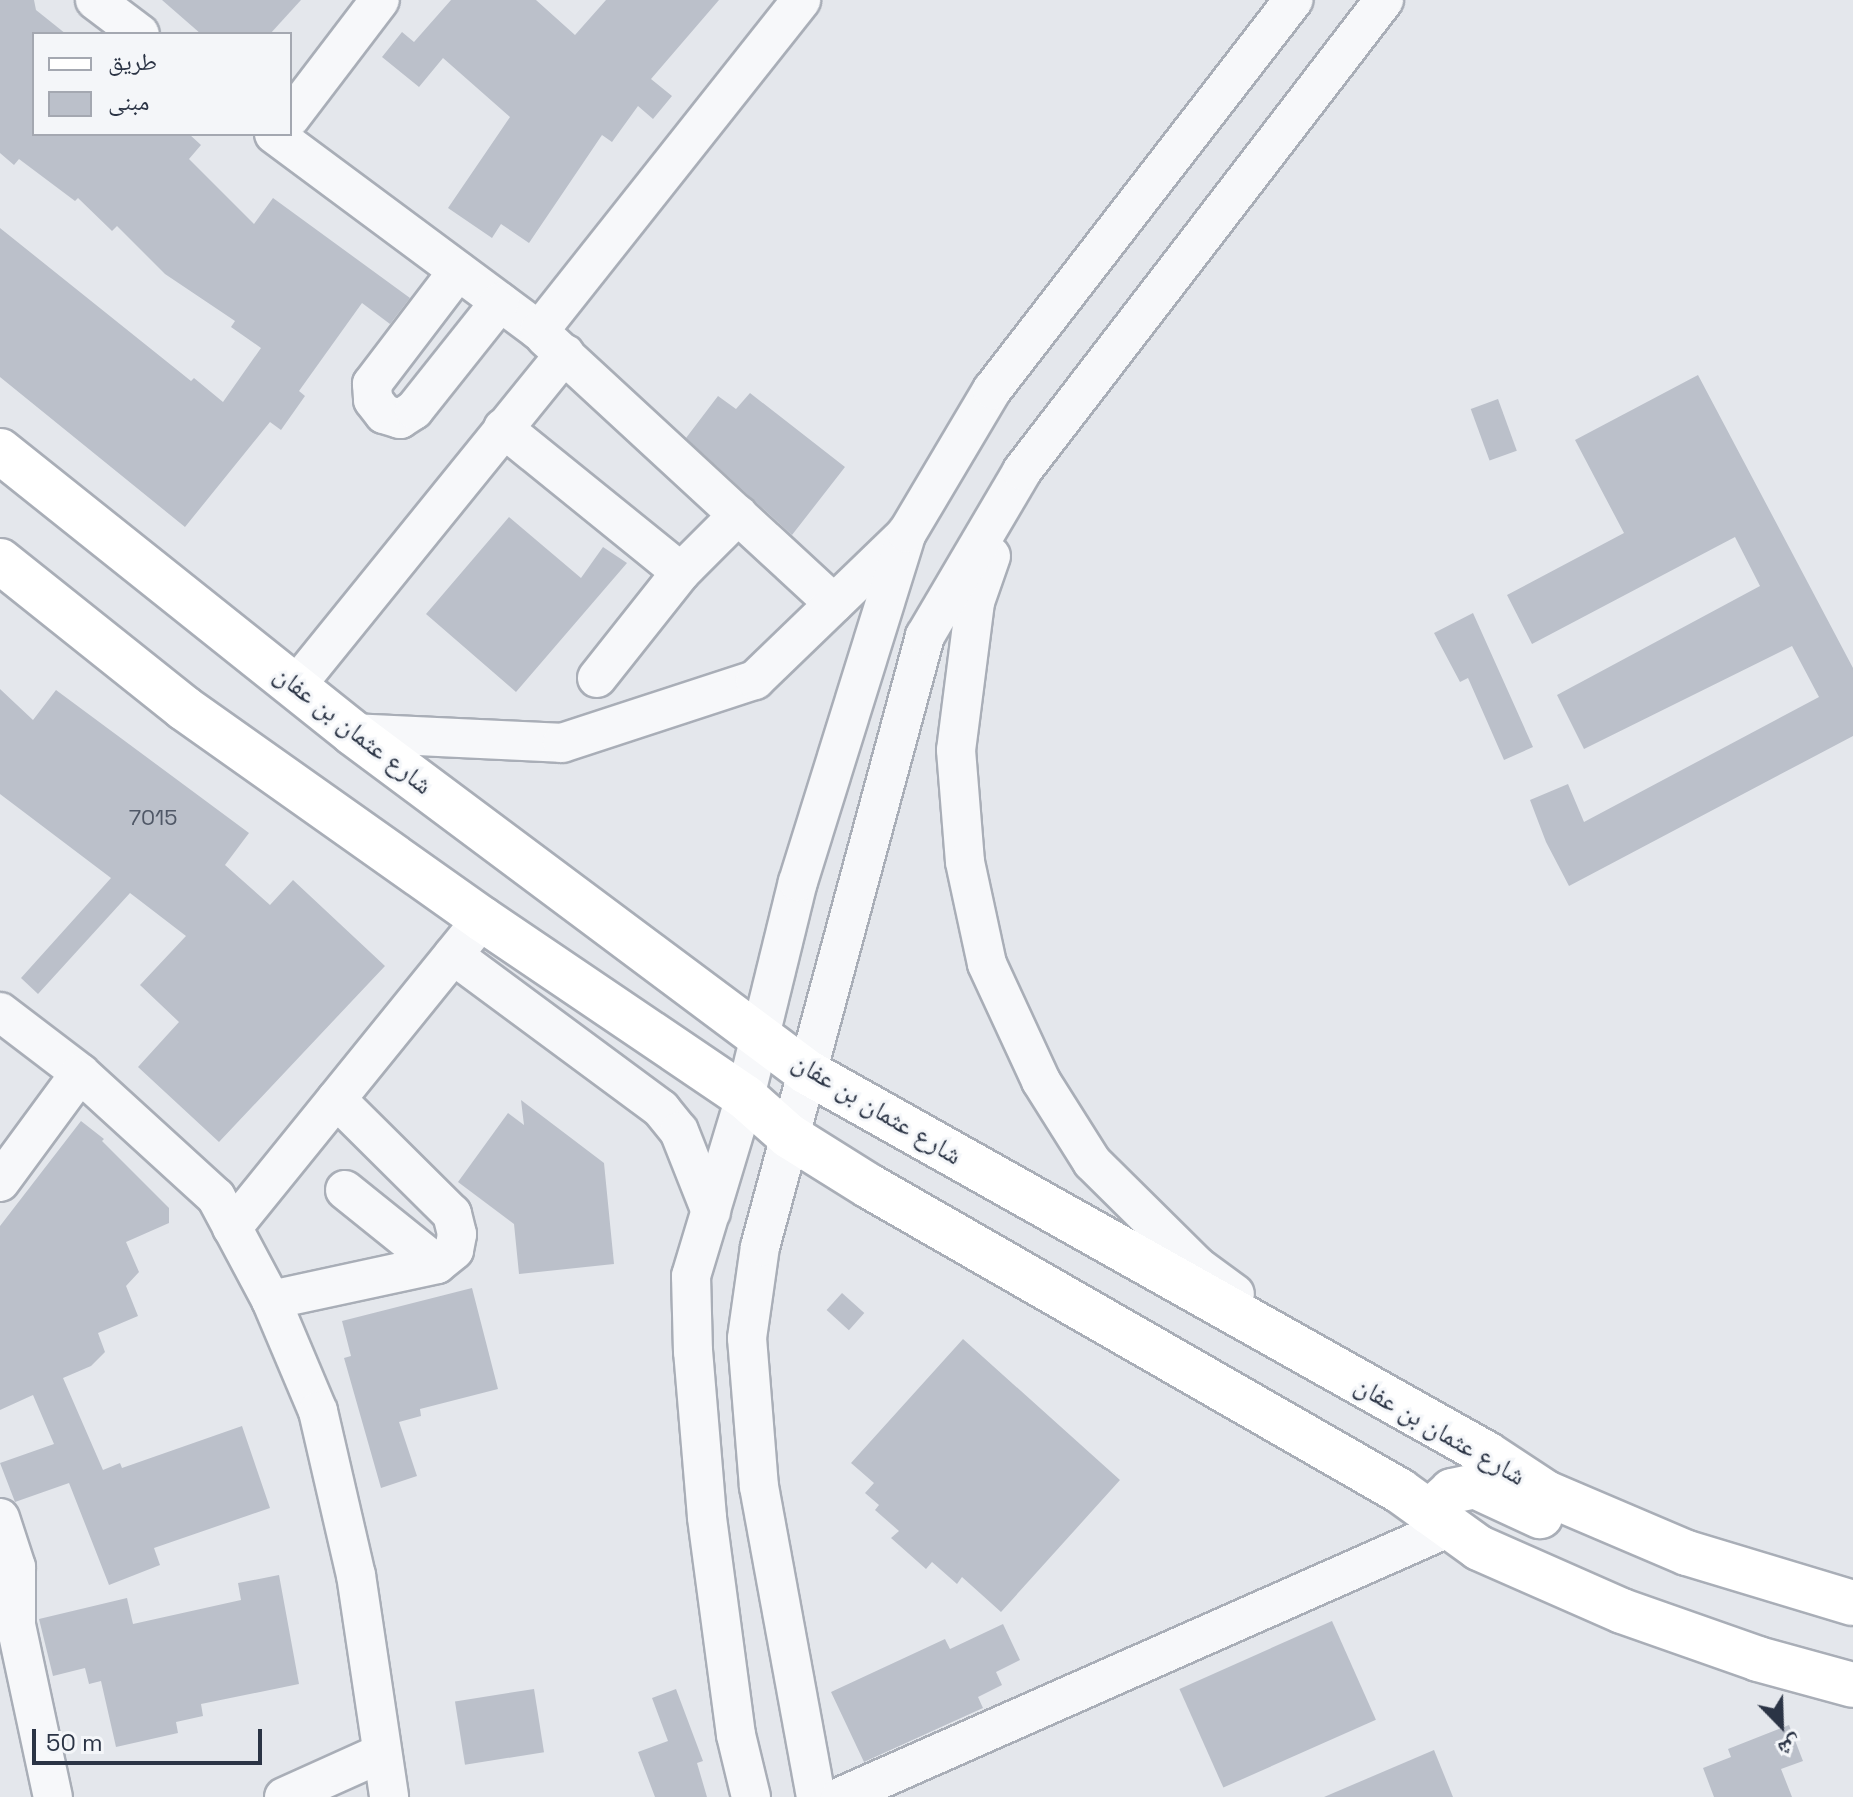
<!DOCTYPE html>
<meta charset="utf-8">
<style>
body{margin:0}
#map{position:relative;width:1853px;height:1797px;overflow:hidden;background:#e4e7ec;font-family:"Space Grotesk","Noto Naskh Arabic",sans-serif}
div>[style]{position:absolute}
.building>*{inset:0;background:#bbc0ca;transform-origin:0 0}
.roads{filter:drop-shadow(2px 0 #a9aeb7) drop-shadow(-2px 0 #a9aeb7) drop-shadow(0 2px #a9aeb7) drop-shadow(0 -2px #a9aeb7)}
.minor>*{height:38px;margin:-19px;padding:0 19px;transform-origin:19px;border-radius:19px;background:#f7f8fa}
.major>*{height:44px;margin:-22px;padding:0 22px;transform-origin:22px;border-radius:22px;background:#fff}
span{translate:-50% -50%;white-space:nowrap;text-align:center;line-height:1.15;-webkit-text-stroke:6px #f4f6f9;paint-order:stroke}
.number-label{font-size:22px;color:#4f5766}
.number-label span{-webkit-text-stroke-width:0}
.street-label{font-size:26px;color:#2b3445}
.legend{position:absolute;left:32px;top:32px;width:260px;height:104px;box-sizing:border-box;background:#f4f6f9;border:2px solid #a4a8b1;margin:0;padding:10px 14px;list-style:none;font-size:24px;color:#2b3445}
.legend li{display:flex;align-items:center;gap:16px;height:40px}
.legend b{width:40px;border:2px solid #a4a8b1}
.north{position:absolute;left:1741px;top:1685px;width:80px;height:80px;-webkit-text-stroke:6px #f4f6f9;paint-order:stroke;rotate:157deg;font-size:22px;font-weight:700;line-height:32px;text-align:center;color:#2b3445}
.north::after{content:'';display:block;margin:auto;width:28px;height:36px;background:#2b3445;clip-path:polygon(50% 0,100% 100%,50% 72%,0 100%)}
.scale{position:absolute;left:32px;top:1729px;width:230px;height:36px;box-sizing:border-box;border:4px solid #2b3445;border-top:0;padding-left:10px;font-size:24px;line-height:28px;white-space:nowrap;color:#2b3445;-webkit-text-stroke:6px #f4f6f9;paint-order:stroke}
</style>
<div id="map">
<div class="building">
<div style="clip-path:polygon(0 0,34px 0,36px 10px,66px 34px,34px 34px,34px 134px,189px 134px,201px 145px,189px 159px,254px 224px,273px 198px,410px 298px,390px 324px,362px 303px,299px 391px,305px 396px,281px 430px,270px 422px,185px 527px,0 377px,0 228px,191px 381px,194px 378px,223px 402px,261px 348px,231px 327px,235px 321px,165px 274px,117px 226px,112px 231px,78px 198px,75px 201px,19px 159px,14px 165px,0 153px)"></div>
<div style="clip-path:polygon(162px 0,301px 0,270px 34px,201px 34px)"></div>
<div style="clip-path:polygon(451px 0,536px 0,575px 35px,606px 0,719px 0,651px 79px,672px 96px,653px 119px,638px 106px,612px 142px,602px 135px,529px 243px,501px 224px,492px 238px,448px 208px,510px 117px,443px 58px,419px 87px,382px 57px,402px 32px,414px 42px)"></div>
<div style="clip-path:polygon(1698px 375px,1853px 668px,1853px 736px,1569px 886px,1546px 842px,1530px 800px,1568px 784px,1584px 822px,1819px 697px,1792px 646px,1584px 749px,1557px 695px,1760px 586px,1735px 537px,1532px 644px,1507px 595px,1624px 533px,1575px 440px)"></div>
<div style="clip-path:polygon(750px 393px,845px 467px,792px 535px,686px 438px,718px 396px,736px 409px)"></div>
<div style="left:1498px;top:399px;width:55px;height:29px;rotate:70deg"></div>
<div style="clip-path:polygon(509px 517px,581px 578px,603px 547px,627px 563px,516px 692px,426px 614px)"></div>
<div style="clip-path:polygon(1473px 613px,1533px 747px,1504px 760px,1468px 678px,1460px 682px,1434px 633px)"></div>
<div style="clip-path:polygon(0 689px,33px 720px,56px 690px,249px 833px,225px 865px,270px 905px,293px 880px,385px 966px,219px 1142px,138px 1067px,179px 1022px,140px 985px,186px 936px,130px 893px,38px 994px,21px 978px,111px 878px,0 794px)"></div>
<div style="clip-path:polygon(521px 1100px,604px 1163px,614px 1264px,519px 1274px,514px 1224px,458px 1182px,508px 1113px,524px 1125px)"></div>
<div style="clip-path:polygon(81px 1121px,104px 1139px,102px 1141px,169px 1208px,169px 1223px,126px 1242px,139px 1272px,126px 1286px,138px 1316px,98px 1333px,105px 1352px,91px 1366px,63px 1378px,103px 1470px,120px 1463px,122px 1468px,242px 1426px,270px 1508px,154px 1548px,160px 1565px,109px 1585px,69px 1483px,15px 1502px,0 1463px,54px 1444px,33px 1395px,0 1410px,0 1226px)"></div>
<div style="clip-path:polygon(472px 1288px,498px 1389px,420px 1409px,421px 1416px,399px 1422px,417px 1476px,381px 1488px,344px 1358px,351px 1356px,342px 1321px)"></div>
<div style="left:842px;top:1293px;width:30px;height:23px;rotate:42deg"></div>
<div style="clip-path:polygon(963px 1339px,1120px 1480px,1001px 1612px,962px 1577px,957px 1584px,932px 1562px,926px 1569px,891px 1538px,899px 1531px,875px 1510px,879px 1505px,865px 1493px,874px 1483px,851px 1463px)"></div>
<div style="clip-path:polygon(279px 1575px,299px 1684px,201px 1704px,203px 1716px,176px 1722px,178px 1733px,116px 1747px,101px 1681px,89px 1684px,85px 1668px,53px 1676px,39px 1619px,127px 1598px,133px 1624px,241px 1600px,238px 1583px)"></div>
<div style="left:1332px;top:1621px;width:108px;height:167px;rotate:66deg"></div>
<div style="clip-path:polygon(1003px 1624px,1020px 1660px,996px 1672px,1002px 1685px,978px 1697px,983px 1708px,864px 1762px,831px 1692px,945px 1639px,950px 1649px)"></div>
<div style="left:534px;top:1689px;width:64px;height:80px;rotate:81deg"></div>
<div style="clip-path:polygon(676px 1689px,703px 1761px,697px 1763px,707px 1797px,655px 1797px,638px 1752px,668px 1741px,652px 1698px)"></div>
<div style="clip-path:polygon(1789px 1725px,1803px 1761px,1781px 1769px,1792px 1797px,1714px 1797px,1703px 1768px,1731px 1757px,1728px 1749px)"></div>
<div style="clip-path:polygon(1434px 1750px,1453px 1797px,1324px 1797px)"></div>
</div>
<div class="roads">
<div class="minor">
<div style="left:95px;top:0;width:56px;rotate:37.1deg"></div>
<div style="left:290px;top:118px;width:148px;rotate:-52.7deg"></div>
<div style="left:274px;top:134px;width:330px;rotate:36.6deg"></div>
<div style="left:539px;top:331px;width:422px;rotate:-51.6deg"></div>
<div style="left:458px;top:271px;width:142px;rotate:127.3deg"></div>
<div style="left:372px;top:384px;width:16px;rotate:86deg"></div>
<div style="left:373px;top:400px;width:18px;rotate:52deg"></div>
<div style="left:384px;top:414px;width:17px;rotate:17deg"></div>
<div style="left:400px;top:419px;width:17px;rotate:-33deg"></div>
<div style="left:414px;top:410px;width:138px;rotate:-51.5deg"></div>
<div style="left:545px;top:337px;width:393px;rotate:42.7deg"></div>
<div style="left:503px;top:428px;width:229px;rotate:39deg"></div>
<div style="left:991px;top:556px;width:49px;rotate:109.2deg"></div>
<div style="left:975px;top:602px;width:149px;rotate:97.3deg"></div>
<div style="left:956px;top:750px;width:112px;rotate:85.4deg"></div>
<div style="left:965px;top:862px;width:104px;rotate:77.8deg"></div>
<div style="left:987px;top:964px;width:129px;rotate:65.2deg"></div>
<div style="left:1041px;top:1081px;width:96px;rotate:57.8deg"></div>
<div style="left:1092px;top:1162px;width:148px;rotate:44.7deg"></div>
<div style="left:1197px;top:1266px;width:47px;rotate:36.4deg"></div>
<div style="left:597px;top:678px;width:135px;rotate:-51.6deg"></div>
<div style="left:681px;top:572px;width:81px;rotate:-45deg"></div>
<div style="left:295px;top:687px;width:429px;rotate:-51deg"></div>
<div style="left:353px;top:733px;width:209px;rotate:2.7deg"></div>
<div style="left:562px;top:743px;width:203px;rotate:-18.1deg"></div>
<div style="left:755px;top:680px;width:209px;rotate:-44deg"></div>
<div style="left:453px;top:955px;width:259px;rotate:36.5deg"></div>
<div style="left:661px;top:1109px;width:28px;rotate:51deg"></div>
<div style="left:679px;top:1131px;width:87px;rotate:68.4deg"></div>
<div style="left:0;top:1012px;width:101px;rotate:37.3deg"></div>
<div style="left:80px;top:1073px;width:184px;rotate:42.4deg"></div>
<div style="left:216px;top:1197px;width:117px;rotate:61.9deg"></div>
<div style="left:271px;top:1300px;width:121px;rotate:67.1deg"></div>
<div style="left:318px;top:1411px;width:168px;rotate:77deg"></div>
<div style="left:356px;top:1575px;width:224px;rotate:81.5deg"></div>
<div style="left:0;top:1182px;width:135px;rotate:-53.7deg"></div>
<div style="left:345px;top:1190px;width:118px;rotate:38.8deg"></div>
<div style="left:232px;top:1228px;width:397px;rotate:-51deg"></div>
<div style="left:271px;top:1300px;width:170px;rotate:-12.2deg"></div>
<div style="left:437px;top:1264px;width:22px;rotate:-39deg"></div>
<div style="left:454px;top:1250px;width:16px;rotate:-79deg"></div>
<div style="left:457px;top:1234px;width:21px;rotate:-104deg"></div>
<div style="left:452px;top:1214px;width:163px;rotate:-135.2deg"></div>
<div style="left:0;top:1518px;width:52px;rotate:71.9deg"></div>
<div style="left:16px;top:1567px;width:58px;rotate:90deg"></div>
<div style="left:16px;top:1625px;width:176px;rotate:77.9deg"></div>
<div style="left:284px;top:1797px;width:107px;rotate:-24.2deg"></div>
<div style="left:751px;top:1797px;width:64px;rotate:-103.6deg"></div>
<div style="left:736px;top:1735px;width:220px;rotate:-97.6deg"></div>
<div style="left:707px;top:1517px;width:166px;rotate:-94.8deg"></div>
<div style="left:693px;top:1352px;width:76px;rotate:-91.5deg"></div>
<div style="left:691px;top:1276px;width:187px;rotate:-73.2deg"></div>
<div style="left:745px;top:1097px;width:221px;rotate:-76.2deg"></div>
<div style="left:798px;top:882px;width:366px;rotate:-72.7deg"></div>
<div style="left:907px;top:533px;width:166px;rotate:-59.3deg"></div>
<div style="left:992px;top:390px;width:493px;rotate:-52.3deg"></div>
<div style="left:816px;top:1797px;width:315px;rotate:-100.4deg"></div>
<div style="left:759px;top:1487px;width:149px;rotate:-94.6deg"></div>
<div style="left:747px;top:1338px;width:92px;rotate:-81.9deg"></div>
<div style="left:760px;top:1247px;width:633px;rotate:-74.89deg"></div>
<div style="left:925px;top:636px;width:191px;rotate:-59.5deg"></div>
<div style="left:1022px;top:471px;width:594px;rotate:-52.45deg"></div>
<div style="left:840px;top:1797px;width:667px;rotate:-23.88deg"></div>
</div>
<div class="major">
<div style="left:0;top:451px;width:452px;rotate:38.6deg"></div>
<div style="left:353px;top:733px;width:567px;rotate:36.75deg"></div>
<div style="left:807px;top:1072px;width:780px;rotate:29.33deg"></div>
<div style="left:1487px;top:1454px;width:71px;rotate:33.5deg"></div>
<div style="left:1546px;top:1493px;width:153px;rotate:23.1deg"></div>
<div style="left:1687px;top:1553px;width:173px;rotate:16.8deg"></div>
<div style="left:0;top:561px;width:236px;rotate:38.6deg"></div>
<div style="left:184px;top:708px;width:365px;rotate:35.3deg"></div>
<div style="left:482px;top:919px;width:318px;rotate:34.1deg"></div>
<div style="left:745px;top:1097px;width:59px;rotate:41.6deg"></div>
<div style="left:789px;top:1136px;width:94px;rotate:32deg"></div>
<div style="left:869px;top:1186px;width:612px;rotate:29.87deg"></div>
<div style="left:1400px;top:1491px;width:97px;rotate:35.8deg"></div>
<div style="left:1479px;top:1548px;width:156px;rotate:23.8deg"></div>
<div style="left:1622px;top:1611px;width:144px;rotate:19.4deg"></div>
<div style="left:1758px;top:1659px;width:98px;rotate:15.3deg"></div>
<div style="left:1429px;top:1512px;width:31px;rotate:-42deg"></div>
<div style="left:1452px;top:1491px;width:24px;rotate:-12deg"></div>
<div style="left:1475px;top:1486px;width:72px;rotate:24.8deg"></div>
</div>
</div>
<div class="number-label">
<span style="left:153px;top:818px">7015</span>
</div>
<div class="street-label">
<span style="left:353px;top:730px;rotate:38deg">شارع عثمان بن عفان</span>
<span style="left:877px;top:1109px;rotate:31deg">شارع عثمان بن عفان</span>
<span style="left:1440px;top:1431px;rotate:30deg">شارع عثمان بن عفان</span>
</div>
<ul class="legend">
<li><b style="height:10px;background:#fff"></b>طريق</li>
<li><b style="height:22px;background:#bbc0ca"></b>مبنى</li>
</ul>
<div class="north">ش</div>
<div class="scale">50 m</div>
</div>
